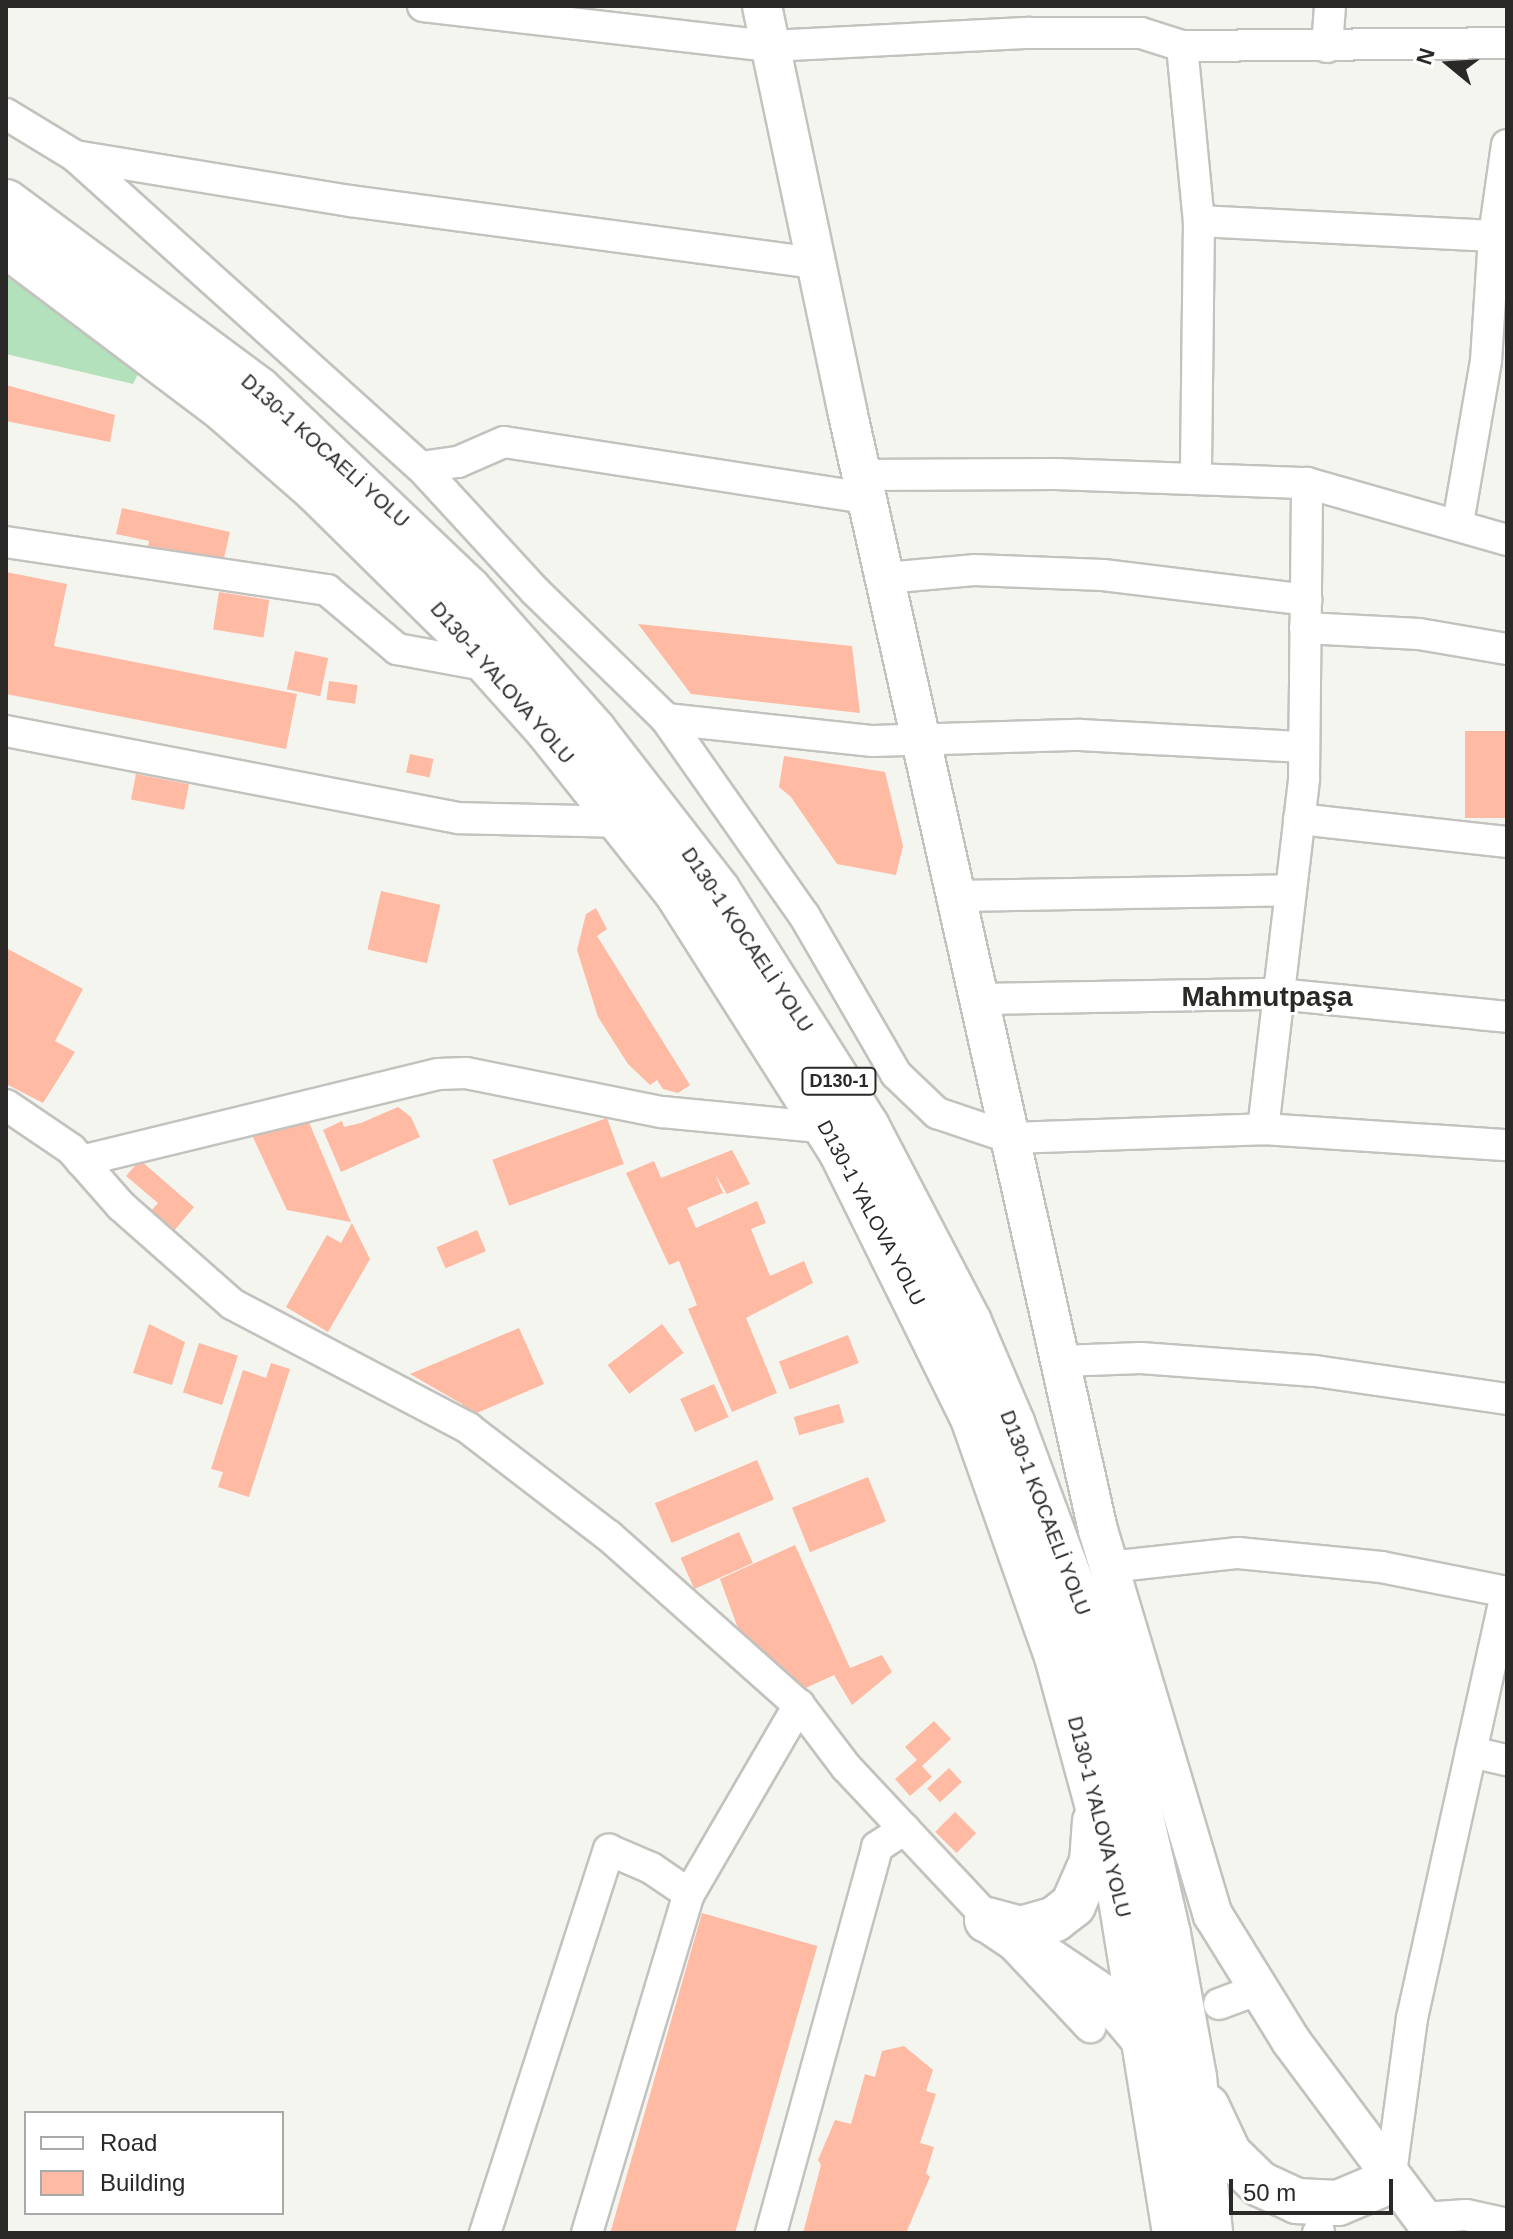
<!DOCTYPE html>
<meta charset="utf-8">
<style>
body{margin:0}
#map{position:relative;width:1513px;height:2239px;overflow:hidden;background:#f5f5f0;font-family:Helvetica,sans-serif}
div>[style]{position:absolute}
.green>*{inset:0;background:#b3e1bc}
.building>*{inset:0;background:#febaa3;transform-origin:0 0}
.roads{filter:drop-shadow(2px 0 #c3c2be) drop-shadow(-2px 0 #c3c2be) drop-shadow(0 2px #c3c2be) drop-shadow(0 -2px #c3c2be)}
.minor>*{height:30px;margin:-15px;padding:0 15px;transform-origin:15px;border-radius:15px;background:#fff}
.major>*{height:38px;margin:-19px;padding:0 19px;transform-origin:19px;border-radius:19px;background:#fff}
.highway>*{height:44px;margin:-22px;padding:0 22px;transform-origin:22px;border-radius:22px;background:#fff}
span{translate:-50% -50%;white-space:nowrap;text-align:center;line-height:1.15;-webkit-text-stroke:6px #fff;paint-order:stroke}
.shield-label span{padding:2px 6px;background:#fff;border:2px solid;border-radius:6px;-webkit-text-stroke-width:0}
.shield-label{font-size:18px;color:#2a2928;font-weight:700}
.street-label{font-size:20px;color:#2a2928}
.district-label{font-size:28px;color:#2a2926;font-weight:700}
.frame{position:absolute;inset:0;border:8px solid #2a2928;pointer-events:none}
.legend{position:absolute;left:24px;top:2111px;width:260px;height:104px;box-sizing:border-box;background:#fff;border:2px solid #aaa9a9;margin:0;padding:10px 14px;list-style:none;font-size:24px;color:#2a2928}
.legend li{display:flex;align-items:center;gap:16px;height:40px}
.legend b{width:40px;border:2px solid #aaa9a9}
.north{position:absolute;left:1409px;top:24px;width:80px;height:80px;-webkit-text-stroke:6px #fff;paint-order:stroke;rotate:288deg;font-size:22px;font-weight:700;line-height:32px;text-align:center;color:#2a2928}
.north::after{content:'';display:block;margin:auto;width:28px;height:36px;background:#2a2928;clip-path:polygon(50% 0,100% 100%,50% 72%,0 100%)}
.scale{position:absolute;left:1229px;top:2179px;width:164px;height:36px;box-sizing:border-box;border:4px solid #2a2928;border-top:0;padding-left:10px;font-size:24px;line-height:28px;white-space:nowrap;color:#2a2928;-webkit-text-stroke:6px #fff;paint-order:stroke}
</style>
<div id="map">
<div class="green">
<div style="clip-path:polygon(6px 276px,140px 370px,133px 384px,6px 354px)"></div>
</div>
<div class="building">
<div style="clip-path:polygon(6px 385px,115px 415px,110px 442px,6px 421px)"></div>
<div style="clip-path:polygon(122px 508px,230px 532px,224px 558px,148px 546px,149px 541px,116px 534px)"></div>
<div style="clip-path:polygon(6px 572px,67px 584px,54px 646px,297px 694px,286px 749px,6px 694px)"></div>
<div style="left:219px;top:592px;width:51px;height:38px;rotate:9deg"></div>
<div style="clip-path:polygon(638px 624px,852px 646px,860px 713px,691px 694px)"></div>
<div style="left:295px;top:651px;width:34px;height:39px;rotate:12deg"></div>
<div style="left:329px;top:681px;width:29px;height:19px;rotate:8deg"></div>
<div style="left:1465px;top:731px;width:42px;height:87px"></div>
<div style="left:410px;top:754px;width:24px;height:19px;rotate:12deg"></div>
<div style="clip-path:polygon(784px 756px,885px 772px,903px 846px,896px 875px,837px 864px,791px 797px,779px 787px)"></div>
<div style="left:136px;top:774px;width:54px;height:26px;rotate:11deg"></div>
<div style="left:381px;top:891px;width:61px;height:60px;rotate:13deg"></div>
<div style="clip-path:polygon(596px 908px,607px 929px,597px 936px,690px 1085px,678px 1093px,663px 1089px,657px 1080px,650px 1085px,628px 1064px,598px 1017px,577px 950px,586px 914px)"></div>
<div style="clip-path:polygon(6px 948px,83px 989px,55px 1041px,75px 1052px,43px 1103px,6px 1084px)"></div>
<div style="clip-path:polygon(398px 1107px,411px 1117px,420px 1137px,341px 1172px,323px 1130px,342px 1121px,344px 1127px,361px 1123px)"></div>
<div style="left:607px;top:1118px;width:49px;height:122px;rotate:70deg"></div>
<div style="clip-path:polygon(308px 1120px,351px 1222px,287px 1210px,250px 1131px)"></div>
<div style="clip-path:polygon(732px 1150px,750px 1184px,727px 1194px,715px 1174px,723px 1193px,687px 1208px,696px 1228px,757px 1201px,766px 1223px,751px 1229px,770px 1276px,804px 1261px,813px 1283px,746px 1318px,777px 1393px,732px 1412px,688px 1309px,697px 1305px,679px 1261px,669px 1265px,626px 1173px,654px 1161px,661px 1178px)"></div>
<div style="clip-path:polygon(140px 1160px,194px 1207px,173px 1232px,150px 1212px,158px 1203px,126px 1176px)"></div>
<div style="clip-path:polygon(352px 1223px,370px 1259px,328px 1332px,286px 1307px,327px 1235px,341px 1243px)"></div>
<div style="left:477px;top:1230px;width:23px;height:44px;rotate:67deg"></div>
<div style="clip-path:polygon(149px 1324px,185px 1342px,172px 1385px,133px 1373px)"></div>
<div style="left:662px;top:1324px;width:36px;height:68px;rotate:53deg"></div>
<div style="clip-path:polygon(519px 1328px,544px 1384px,470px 1416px,462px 1404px,410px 1374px)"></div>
<div style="left:848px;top:1335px;width:30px;height:74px;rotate:69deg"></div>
<div style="left:199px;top:1343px;width:41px;height:52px;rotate:18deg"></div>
<div style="clip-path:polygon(271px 1363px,290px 1369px,249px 1497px,218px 1487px,223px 1472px,211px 1469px,243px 1370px,266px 1378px)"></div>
<div style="left:714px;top:1384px;width:36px;height:37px;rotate:66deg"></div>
<div style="left:839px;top:1404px;width:19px;height:47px;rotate:74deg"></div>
<div style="left:757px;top:1460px;width:43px;height:111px;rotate:67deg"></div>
<div style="left:868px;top:1477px;width:48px;height:82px;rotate:68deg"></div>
<div style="left:739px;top:1532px;width:34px;height:64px;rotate:66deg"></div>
<div style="clip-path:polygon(795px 1545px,850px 1668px,882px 1655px,892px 1672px,852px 1705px,834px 1675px,797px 1692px,739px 1631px,720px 1579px)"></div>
<div style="clip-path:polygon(934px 1721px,951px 1739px,922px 1766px,932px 1777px,910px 1796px,895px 1779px,917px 1760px,905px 1747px)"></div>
<div style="left:949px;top:1768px;width:19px;height:30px;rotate:47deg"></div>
<div style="left:955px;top:1812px;width:30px;height:28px;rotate:45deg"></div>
<div style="left:702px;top:1913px;width:120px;height:334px;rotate:16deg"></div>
<div style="clip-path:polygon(904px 2046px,933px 2070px,926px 2091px,936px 2094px,920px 2143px,934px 2147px,926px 2173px,930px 2177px,906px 2233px,803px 2233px,821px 2165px,818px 2160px,835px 2120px,851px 2124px,865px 2074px,875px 2077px,882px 2051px)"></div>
</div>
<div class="roads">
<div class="minor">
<div style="left:423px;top:6px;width:349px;rotate:6.6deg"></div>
<div style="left:770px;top:46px;width:260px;rotate:-2.9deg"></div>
<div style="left:1030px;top:33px;width:111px"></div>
<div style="left:1141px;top:33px;width:43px;rotate:17.6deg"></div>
<div style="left:1182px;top:46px;width:325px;rotate:-0.5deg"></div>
<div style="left:1182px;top:46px;width:176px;rotate:84.5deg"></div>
<div style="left:1199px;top:221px;width:258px;rotate:90.7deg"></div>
<div style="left:1327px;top:47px;width:41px;rotate:-85.8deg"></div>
<div style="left:6px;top:114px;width:81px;rotate:31.3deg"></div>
<div style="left:75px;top:156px;width:465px;rotate:42deg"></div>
<div style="left:421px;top:467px;width:168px;rotate:47.4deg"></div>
<div style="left:535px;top:591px;width:183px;rotate:44.3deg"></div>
<div style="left:666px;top:719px;width:208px;rotate:6.1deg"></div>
<div style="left:873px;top:741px;width:207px;rotate:-1.7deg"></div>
<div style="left:1080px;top:735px;width:224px;rotate:3.1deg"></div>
<div style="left:75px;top:156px;width:280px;rotate:9.3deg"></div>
<div style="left:351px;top:201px;width:469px;rotate:7.6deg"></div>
<div style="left:1199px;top:221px;width:295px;rotate:2.9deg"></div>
<div style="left:421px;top:467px;width:37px;rotate:-8deg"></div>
<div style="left:458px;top:462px;width:50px;rotate:-23.5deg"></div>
<div style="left:504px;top:442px;width:367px;rotate:8.8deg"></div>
<div style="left:862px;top:475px;width:195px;rotate:-0.3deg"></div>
<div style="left:1057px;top:474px;width:250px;rotate:2.1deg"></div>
<div style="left:1307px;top:483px;width:208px;rotate:15.9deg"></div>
<div style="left:1458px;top:523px;width:164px;rotate:-80.2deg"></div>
<div style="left:1486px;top:361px;width:125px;rotate:-86.3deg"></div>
<div style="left:1494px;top:236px;width:92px;rotate:-81.9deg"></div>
<div style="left:6px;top:542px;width:325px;rotate:8.5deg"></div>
<div style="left:327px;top:590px;width:92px;rotate:40.1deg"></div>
<div style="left:397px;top:649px;width:95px;rotate:10.4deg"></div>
<div style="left:885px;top:578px;width:89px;rotate:-5.1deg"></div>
<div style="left:974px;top:570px;width:129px;rotate:2.2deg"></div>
<div style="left:1103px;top:575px;width:205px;rotate:7deg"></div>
<div style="left:1305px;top:628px;width:114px;rotate:3deg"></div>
<div style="left:1419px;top:634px;width:89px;rotate:9.7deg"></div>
<div style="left:666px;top:719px;width:240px;rotate:54.9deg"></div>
<div style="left:804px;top:915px;width:184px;rotate:59.9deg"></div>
<div style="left:896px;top:1074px;width:57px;rotate:43.6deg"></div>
<div style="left:937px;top:1113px;width:78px;rotate:18.7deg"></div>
<div style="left:1011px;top:1138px;width:252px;rotate:-2deg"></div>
<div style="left:1263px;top:1129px;width:245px;rotate:3.8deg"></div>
<div style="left:6px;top:731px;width:460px;rotate:10.9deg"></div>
<div style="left:458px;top:818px;width:163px;rotate:1.4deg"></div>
<div style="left:1299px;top:819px;width:209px;rotate:6.3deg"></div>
<div style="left:957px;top:896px;width:334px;rotate:-1deg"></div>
<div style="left:980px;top:999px;width:298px;rotate:-1deg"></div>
<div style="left:1278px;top:994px;width:230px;rotate:5.7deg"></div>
<div style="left:6px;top:1105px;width:78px;rotate:34.1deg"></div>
<div style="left:71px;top:1149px;width:76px;rotate:48.7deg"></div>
<div style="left:121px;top:1206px;width:148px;rotate:41.4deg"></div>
<div style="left:232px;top:1304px;width:267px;rotate:27.7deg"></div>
<div style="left:468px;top:1428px;width:178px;rotate:37.5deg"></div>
<div style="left:609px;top:1536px;width:254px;rotate:41.7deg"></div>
<div style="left:799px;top:1705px;width:78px;rotate:52.8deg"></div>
<div style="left:846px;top:1767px;width:357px;rotate:46.8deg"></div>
<div style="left:1263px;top:1129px;width:352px;rotate:-83.3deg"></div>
<div style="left:1304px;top:779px;width:296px;rotate:-89.4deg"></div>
<div style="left:81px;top:1161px;width:367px;rotate:-13.7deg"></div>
<div style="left:438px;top:1074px;width:28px;rotate:-2deg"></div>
<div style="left:466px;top:1073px;width:200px;rotate:11.3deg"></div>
<div style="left:662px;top:1112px;width:166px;rotate:5.5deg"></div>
<div style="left:1061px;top:1361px;width:80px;rotate:-2.1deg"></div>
<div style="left:1141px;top:1358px;width:174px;rotate:4.3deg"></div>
<div style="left:1315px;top:1371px;width:194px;rotate:8.3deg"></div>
<div style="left:1109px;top:1567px;width:130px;rotate:-6.2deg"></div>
<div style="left:1238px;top:1553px;width:144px;rotate:5.6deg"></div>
<div style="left:1381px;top:1567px;width:128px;rotate:11.2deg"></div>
<div style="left:1471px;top:1752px;width:37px;rotate:13deg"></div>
<div style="left:1219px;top:2004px;width:43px;rotate:-20.6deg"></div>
<div style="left:1390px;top:2181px;width:164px;rotate:-82.3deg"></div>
<div style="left:1412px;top:2018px;width:437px;rotate:-77.5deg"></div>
<div style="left:1423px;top:2218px;width:43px;rotate:-4deg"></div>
<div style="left:1466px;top:2215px;width:42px;rotate:12.4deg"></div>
<div style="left:485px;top:2233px;width:403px;rotate:-72.1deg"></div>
<div style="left:609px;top:1850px;width:46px;rotate:23.2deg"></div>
<div style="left:651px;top:1868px;width:46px;rotate:34.4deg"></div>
<div style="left:587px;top:2233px;width:354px;rotate:-73.3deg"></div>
<div style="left:689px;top:1894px;width:219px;rotate:-59.8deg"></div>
<div style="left:771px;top:2233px;width:400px;rotate:-74.6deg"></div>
<div style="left:877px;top:1847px;width:33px;rotate:-33deg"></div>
<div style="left:1318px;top:2233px;width:2px;rotate:-63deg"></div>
</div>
<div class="major">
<div style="left:762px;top:6px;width:413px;rotate:78.1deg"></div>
<div style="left:847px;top:410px;width:1148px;rotate:77.37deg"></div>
<div style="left:1098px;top:1530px;width:402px;rotate:73.4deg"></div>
<div style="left:1213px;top:1915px;width:148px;rotate:58.2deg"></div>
<div style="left:1291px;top:2041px;width:239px;rotate:53.3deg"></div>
</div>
<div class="highway">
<div style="left:6px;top:202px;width:314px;rotate:36.6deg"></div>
<div style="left:258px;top:389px;width:291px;rotate:43.6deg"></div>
<div style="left:469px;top:590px;width:188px;rotate:48.4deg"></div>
<div style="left:594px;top:731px;width:202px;rotate:52.2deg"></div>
<div style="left:718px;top:891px;width:279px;rotate:57.7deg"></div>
<div style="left:867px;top:1127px;width:220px;rotate:62.4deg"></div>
<div style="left:969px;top:1322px;width:110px;rotate:66.9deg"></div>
<div style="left:1012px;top:1423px;width:228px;rotate:69.7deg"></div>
<div style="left:1091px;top:1637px;width:107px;rotate:72.6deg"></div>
<div style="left:1123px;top:1739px;width:200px;rotate:77deg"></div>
<div style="left:1168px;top:1934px;width:145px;rotate:79.7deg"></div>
<div style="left:1194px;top:2077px;width:157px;rotate:84.1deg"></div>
<div style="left:6px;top:245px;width:268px;rotate:37deg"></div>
<div style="left:220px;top:406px;width:128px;rotate:41.2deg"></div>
<div style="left:316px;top:490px;width:201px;rotate:44.6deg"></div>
<div style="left:459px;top:631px;width:132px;rotate:48.1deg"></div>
<div style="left:547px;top:729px;width:207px;rotate:51.5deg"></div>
<div style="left:676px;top:891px;width:308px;rotate:57.6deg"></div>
<div style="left:841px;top:1151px;width:298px;rotate:63.7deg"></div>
<div style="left:973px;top:1418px;width:256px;rotate:70.6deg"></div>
<div style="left:1058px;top:1660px;width:229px;rotate:74.8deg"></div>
<div style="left:1118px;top:1881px;width:357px;rotate:80.8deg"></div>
<div style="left:987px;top:1920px;width:35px;rotate:15deg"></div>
<div style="left:1021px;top:1929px;width:35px;rotate:-16deg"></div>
<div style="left:1055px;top:1919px;width:23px;rotate:-38deg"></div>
<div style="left:1073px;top:1905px;width:47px;rotate:-66.2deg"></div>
<div style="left:1092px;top:1862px;width:41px;rotate:-85.8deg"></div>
<div style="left:993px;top:1923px;width:148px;rotate:34deg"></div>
<div style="left:1116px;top:2006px;width:50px;rotate:49.9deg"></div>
<div style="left:1207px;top:2107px;width:52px;rotate:64.9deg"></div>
<div style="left:1229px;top:2154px;width:43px;rotate:44.1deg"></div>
<div style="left:1260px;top:2184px;width:41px;rotate:24.7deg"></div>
<div style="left:1297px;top:2201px;width:41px;rotate:2.8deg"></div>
<div style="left:1338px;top:2203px;width:56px;rotate:-22.9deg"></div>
</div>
</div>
<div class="shield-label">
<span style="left:839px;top:1081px">D130-1</span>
</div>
<div class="street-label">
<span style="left:325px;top:451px;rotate:42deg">D130-1 KOCAELİ YOLU</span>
<span style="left:502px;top:683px;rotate:49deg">D130-1 YALOVA YOLU</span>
<span style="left:747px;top:940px;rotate:56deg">D130-1 KOCAELİ YOLU</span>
<span style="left:871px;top:1213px;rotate:62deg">D130-1 YALOVA YOLU</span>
<span style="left:1045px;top:1513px;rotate:69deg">D130-1 KOCAELİ YOLU</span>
<span style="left:1099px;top:1817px;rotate:76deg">D130-1 YALOVA YOLU</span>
</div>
<div class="district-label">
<span style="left:1267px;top:997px">Mahmutpaşa</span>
</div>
<div class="frame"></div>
<ul class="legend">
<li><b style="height:10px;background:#fff"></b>Road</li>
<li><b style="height:22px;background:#febaa3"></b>Building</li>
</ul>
<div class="north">N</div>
<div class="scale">50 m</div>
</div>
